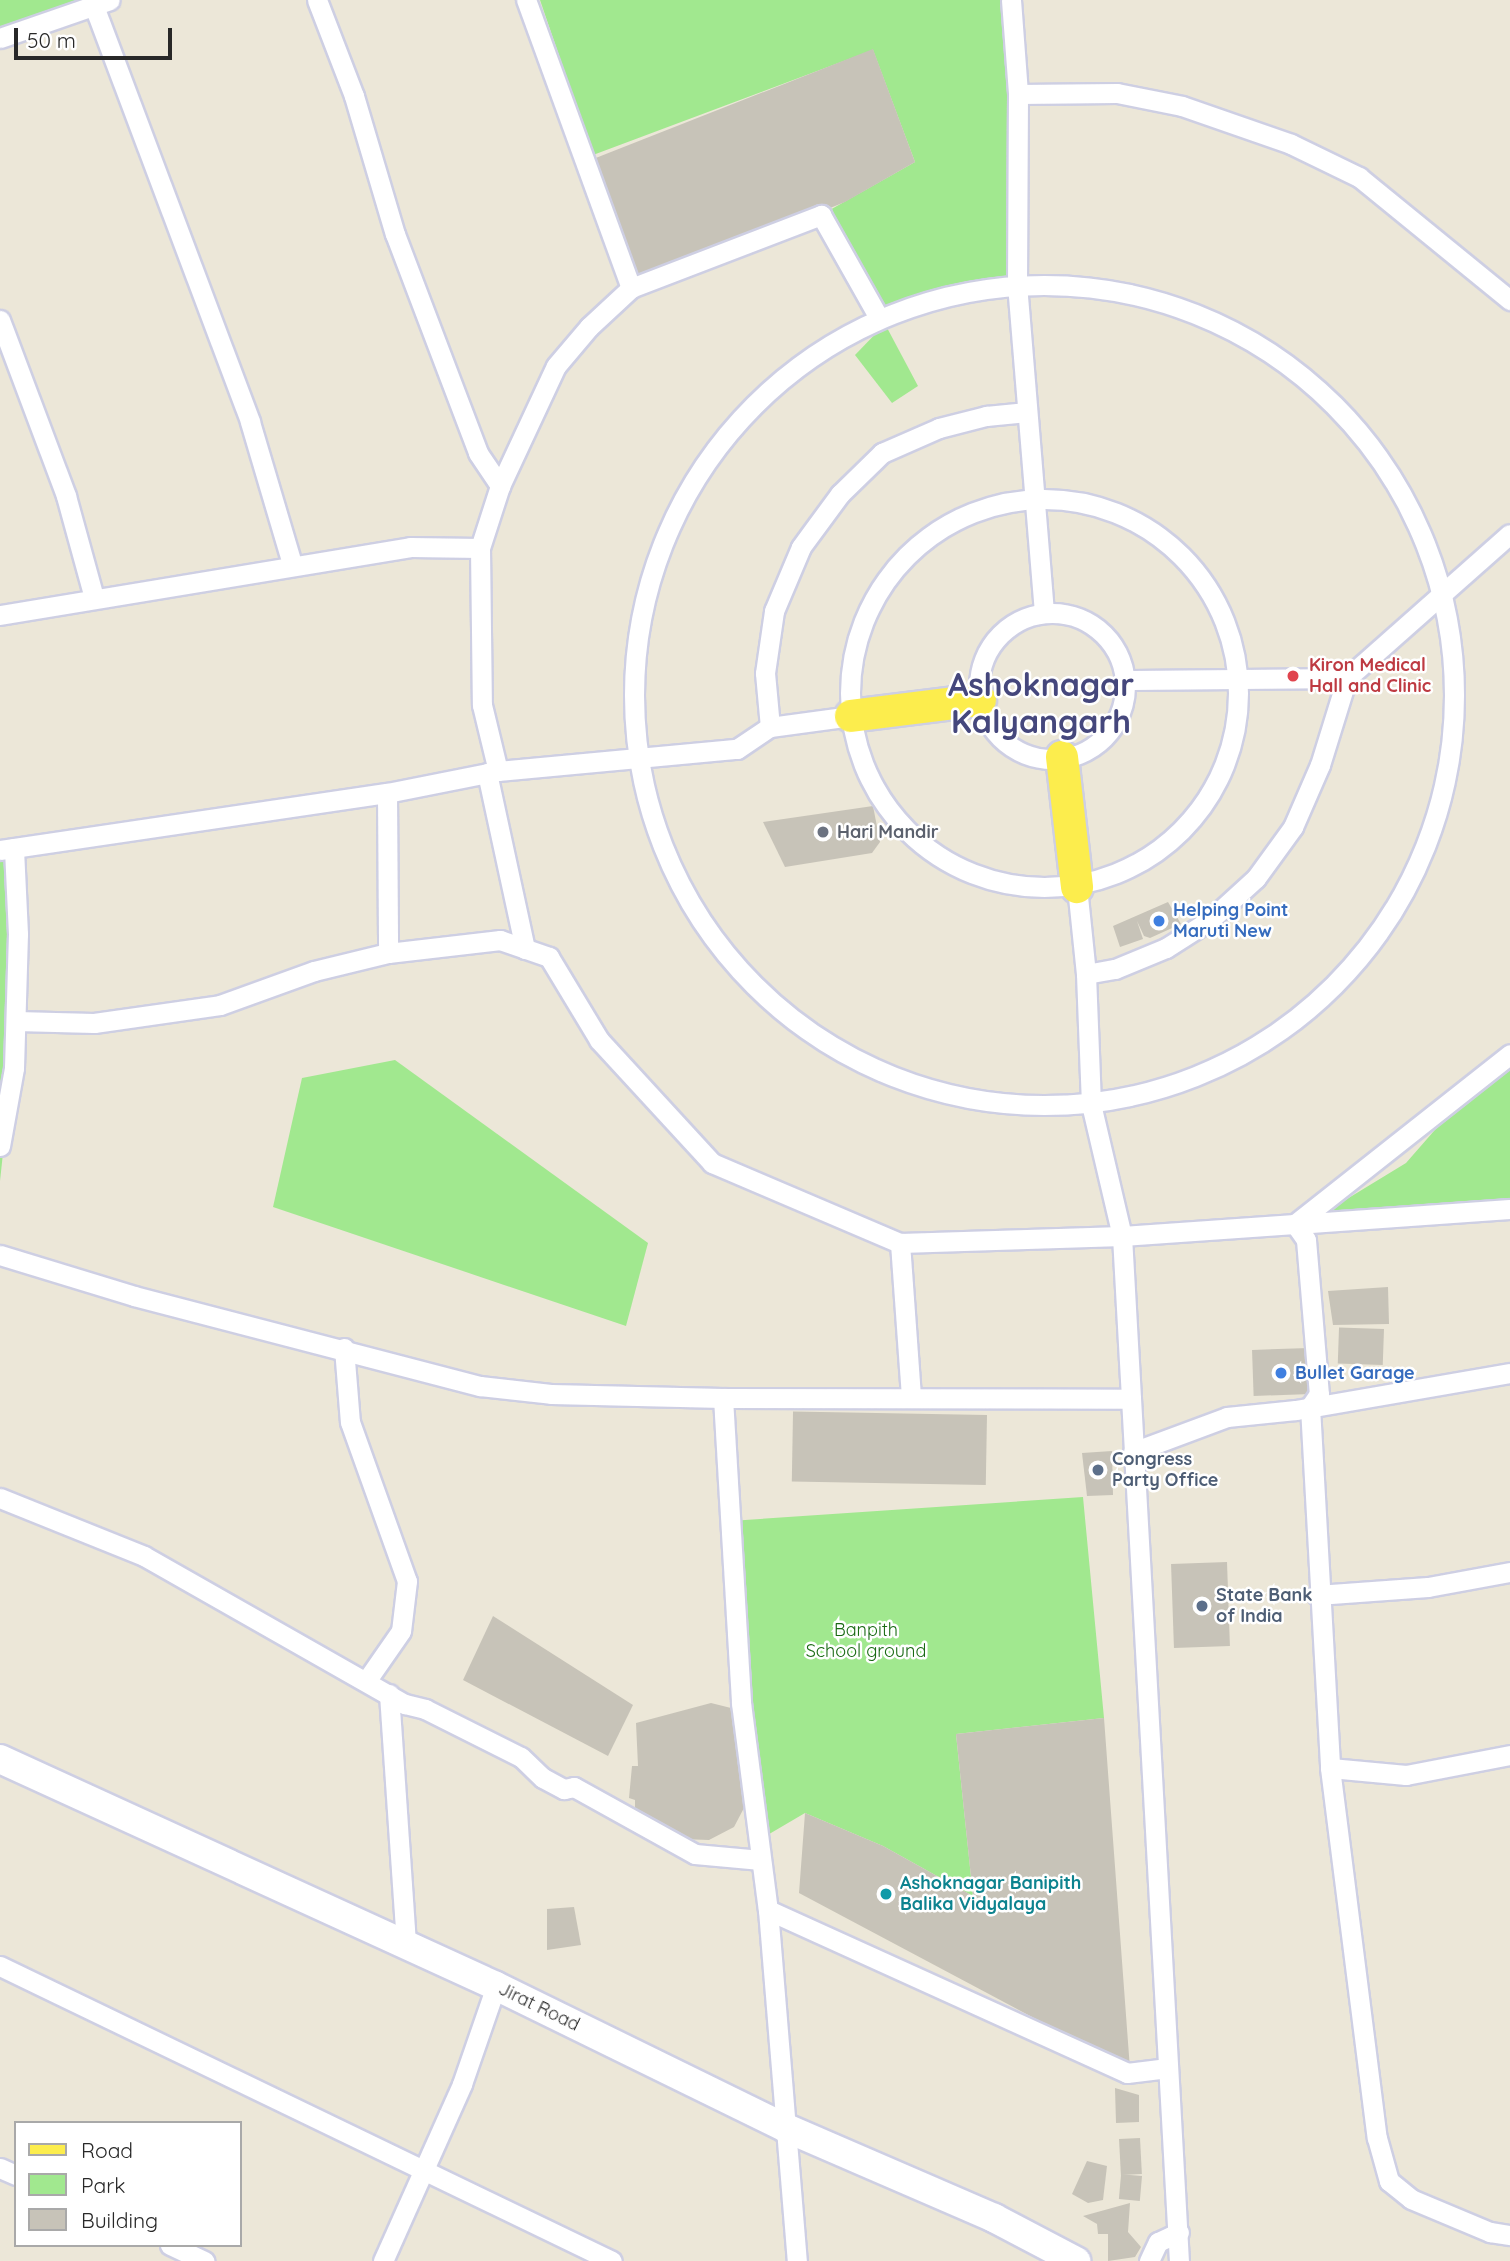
<!DOCTYPE html>
<style>
body{margin:0}
#map{position:relative;width:1510px;height:2261px;overflow:hidden;background:#ece7d8;font-family:Quicksand,sans-serif}
div>[style]{position:absolute}
.green>*{inset:0;background:#a1e88f}
.building>*{inset:0;background:#c7c3b8;transform-origin:0 0}
.roads{filter:drop-shadow(2px 0 #cecfe3) drop-shadow(-2px 0 #cecfe3) drop-shadow(0 2px #cecfe3) drop-shadow(0 -2px #cecfe3)}
.street>*{height:19px;margin:-9.5px;padding:0 9.5px;transform-origin:9.5px;border-radius:9.5px;background:#fff}
.street>.ring{margin:-9.5px;padding:0;box-sizing:content-box;background:none;border:19px solid #fff;border-radius:50%}
.secondary>*{height:28px;margin:-14px;padding:0 14px;transform-origin:14px;border-radius:14px;background:#fff}
.primary>*{height:32px;margin:-16px;padding:0 16px;transform-origin:16px;border-radius:16px;background:#fced4d}
.dots>*{width:19px;height:19px;translate:-50% -50%;box-sizing:border-box;border:4px solid #fff;border-radius:50%}
span{translate:-50% -50%;white-space:nowrap;text-align:center;line-height:1.15;-webkit-text-stroke:5px #fff;paint-order:stroke}
.health-label{font-size:18px;color:#be3a42;font-weight:700}
.left{translate:0 -50%;text-align:left}
.worship-label{font-size:18px;color:#5b616d;font-weight:700}
.shop-label{font-size:18px;color:#366cbe;font-weight:700}
.service-label{font-size:18px;color:#4e5e75;font-weight:700}
.park-label{font-size:18px;color:#196a13}
.culture-label{font-size:18px;color:#0d838f;font-weight:700}
.street-label{font-size:18px;color:#282828}
.town-label{font-size:32px;color:#45477c;font-weight:700}
.legend{position:absolute;left:14px;top:2121px;width:228px;height:126px;box-sizing:border-box;background:#fff;border:2px solid #a9a9a9;margin:0;padding:9px 12px;list-style:none;font-size:21px;color:#282828}
.legend li{display:flex;align-items:center;gap:14px;height:35px}
.legend b{width:35px;border:2px solid #a9a9a9}
.scale{position:absolute;left:14px;top:28px;width:158px;height:32px;box-sizing:border-box;border:4px solid #282828;border-top:0;padding-left:9px;font-size:21px;line-height:24px;white-space:nowrap;color:#282828;-webkit-text-stroke:5px #fff;paint-order:stroke}
</style>
<div id="map">
<div class="green">
<div style="clip-path:polygon(0 0,88px 0,0 34px)"></div>
<div style="clip-path:polygon(540px 0,1011px 0,1017px 284px,953px 293px,879px 318px,821px 215px,915px 162px,873px 50px,593px 155px)"></div>
<div style="clip-path:polygon(885px 324px,918px 386px,892px 403px,855px 355px)"></div>
<div style="clip-path:polygon(14px 848px,14px 1051px,0 1181px,0 850px)"></div>
<div style="clip-path:polygon(1510px 1044px,1510px 1201px,1319px 1216px,1406px 1163px)"></div>
<div style="clip-path:polygon(395px 1060px,648px 1243px,626px 1326px,273px 1207px,302px 1078px)"></div>
<div style="clip-path:polygon(1083px 1497px,1104px 1718px,956px 1734px,973px 1896px,883px 1846px,805px 1813px,759px 1840px,730px 1521px)"></div>
</div>
<div class="building">
<div style="clip-path:polygon(873px 49px,915px 162px,845px 202px,631px 288px,583px 163px)"></div>
<div style="clip-path:polygon(873px 806px,880px 842px,872px 853px,785px 867px,763px 822px)"></div>
<div style="clip-path:polygon(1168px 902px,1181px 924px,1150px 938px,1144px 936px,1137px 921px,1143px 939px,1120px 947px,1113px 926px)"></div>
<div style="clip-path:polygon(1388px 1287px,1389px 1324px,1333px 1325px,1328px 1291px)"></div>
<div style="left:1384px;top:1329px;width:36px;height:45px;rotate:92deg"></div>
<div style="left:1309px;top:1348px;width:46px;height:57px;rotate:88deg"></div>
<div style="left:987px;top:1415px;width:70px;height:194px;rotate:91deg"></div>
<div style="clip-path:polygon(1112px 1451px,1113px 1495px,1087px 1496px,1082px 1453px)"></div>
<div style="left:1227px;top:1562px;width:84px;height:56px;rotate:88deg"></div>
<div style="clip-path:polygon(493px 1616px,633px 1705px,608px 1756px,463px 1680px)"></div>
<div style="clip-path:polygon(711px 1703px,731px 1708px,745px 1806px,734px 1827px,709px 1840px,681px 1839px,659px 1830px,645px 1813px,635px 1812px,635px 1800px,629px 1798px,632px 1766px,638px 1766px,636px 1723px)"></div>
<div style="clip-path:polygon(1104px 1718px,1130px 2069px,799px 1893px,805px 1813px,883px 1846px,973px 1896px,956px 1734px)"></div>
<div style="clip-path:polygon(574px 1907px,581px 1945px,547px 1950px,547px 1909px)"></div>
<div style="clip-path:polygon(1115px 2088px,1139px 2095px,1139px 2122px,1116px 2123px)"></div>
<div style="left:1140px;top:2138px;width:36px;height:21px;rotate:87deg"></div>
<div style="clip-path:polygon(1087px 2161px,1107px 2166px,1103px 2200px,1088px 2203px,1072px 2194px)"></div>
<div style="left:1142px;top:2176px;width:25px;height:21px;rotate:95deg"></div>
<div style="clip-path:polygon(1130px 2203px,1128px 2232px,1141px 2247px,1135px 2257px,1108px 2261px,1108px 2234px,1098px 2234px,1097px 2224px,1083px 2216px)"></div>
</div>
<div class="roads">
<div class="street">
<div style="left:317px;top:0;width:103px;rotate:68.9deg"></div>
<div style="left:354px;top:96px;width:144px;rotate:73.5deg"></div>
<div style="left:395px;top:234px;width:234px;rotate:69.2deg"></div>
<div style="left:478px;top:453px;width:40px;rotate:56deg"></div>
<div style="left:500px;top:486px;width:65px;rotate:107.9deg"></div>
<div style="left:1011px;top:0;width:94px;rotate:85.7deg"></div>
<div style="left:1018px;top:94px;width:190px;rotate:90.3deg"></div>
<div style="left:1017px;top:284px;width:329px;rotate:85.3deg"></div>
<div style="left:94px;top:6px;width:444px;rotate:69.4deg"></div>
<div style="left:250px;top:422px;width:148px;rotate:73.5deg"></div>
<div style="left:0;top:38px;width:116px;rotate:-19.1deg"></div>
<div style="left:1018px;top:94px;width:99px;rotate:-0.6deg"></div>
<div style="left:1117px;top:93px;width:66px;rotate:11.3deg"></div>
<div style="left:1182px;top:106px;width:115px;rotate:19.2deg"></div>
<div style="left:1291px;top:144px;width:76px;rotate:25.9deg"></div>
<div style="left:1359px;top:177px;width:195px;rotate:39.2deg"></div>
<div class="ring" style="left:634px;top:285px;width:801px;height:801px"></div>
<div style="left:631px;top:288px;width:204px;rotate:-21deg"></div>
<div style="left:821px;top:215px;width:118px;rotate:60.6deg"></div>
<div style="left:0;top:320px;width:188px;rotate:69.4deg"></div>
<div style="left:66px;top:496px;width:106px;rotate:74.6deg"></div>
<div style="left:500px;top:486px;width:132px;rotate:-65deg"></div>
<div style="left:556px;top:366px;width:51px;rotate:-49.8deg"></div>
<div style="left:589px;top:327px;width:57px;rotate:-42.9deg"></div>
<div style="left:631px;top:288px;width:307px;rotate:-110deg"></div>
<div class="ring" style="left:850px;top:499px;width:369px;height:369px"></div>
<div class="ring" style="left:979px;top:613px;width:127px;height:127px"></div>
<div style="left:0;top:615px;width:416px;rotate:-9.4deg"></div>
<div style="left:410px;top:547px;width:70px;rotate:0.8deg"></div>
<div style="left:480px;top:548px;width:157px;rotate:89.3deg"></div>
<div style="left:482px;top:705px;width:68px;rotate:76.4deg"></div>
<div style="left:1126px;top:680px;width:221px;rotate:-0.5deg"></div>
<div style="left:770px;top:727px;width:54px;rotate:-95.3deg"></div>
<div style="left:765px;top:673px;width:63px;rotate:-81.7deg"></div>
<div style="left:774px;top:611px;width:69px;rotate:-67.1deg"></div>
<div style="left:801px;top:547px;width:66px;rotate:-53.7deg"></div>
<div style="left:840px;top:494px;width:59px;rotate:-44.3deg"></div>
<div style="left:882px;top:453px;width:62px;rotate:-23.7deg"></div>
<div style="left:939px;top:428px;width:49px;rotate:-14.3deg"></div>
<div style="left:986px;top:416px;width:41px;rotate:-5.6deg"></div>
<div style="left:487px;top:773px;width:180px;rotate:77.8deg"></div>
<div style="left:387px;top:793px;width:160px;rotate:89.6deg"></div>
<div style="left:388px;top:953px;width:113px;rotate:-6.6deg"></div>
<div style="left:500px;top:940px;width:52px;rotate:19.1deg"></div>
<div style="left:549px;top:957px;width:97px;rotate:58.9deg"></div>
<div style="left:599px;top:1040px;width:167px;rotate:47.4deg"></div>
<div style="left:712px;top:1163px;width:204px;rotate:23.1deg"></div>
<div style="left:900px;top:1243px;width:222px;rotate:-1.8deg"></div>
<div style="left:1122px;top:1236px;width:173px;rotate:-4deg"></div>
<div style="left:1295px;top:1224px;width:274px;rotate:-38.3deg"></div>
<div style="left:0;top:850px;width:391px;rotate:-8.4deg"></div>
<div style="left:387px;top:793px;width:113px;rotate:-11.2deg"></div>
<div style="left:498px;top:771px;width:240px;rotate:-5.3deg"></div>
<div style="left:737px;top:749px;width:40px;rotate:-34deg"></div>
<div style="left:770px;top:727px;width:82px;rotate:-7.7deg"></div>
<div style="left:1077px;top:887px;width:87px;rotate:84.1deg"></div>
<div style="left:1086px;top:974px;width:130px;rotate:87.8deg"></div>
<div style="left:1091px;top:1104px;width:136px;rotate:76.8deg"></div>
<div style="left:1122px;top:1236px;width:1027px;rotate:86.82deg"></div>
<div style="left:1086px;top:974px;width:29px;rotate:-10deg"></div>
<div style="left:1115px;top:969px;width:55px;rotate:-22.4deg"></div>
<div style="left:1166px;top:948px;width:52px;rotate:-32.5deg"></div>
<div style="left:1210px;top:920px;width:62px;rotate:-42.4deg"></div>
<div style="left:1256px;top:878px;width:63px;rotate:-54deg"></div>
<div style="left:1293px;top:827px;width:68px;rotate:-66.5deg"></div>
<div style="left:1320px;top:765px;width:91px;rotate:-72.8deg"></div>
<div style="left:1347px;top:678px;width:217px;rotate:-41.5deg"></div>
<div style="left:16px;top:1021px;width:78px;rotate:1.5deg"></div>
<div style="left:94px;top:1023px;width:127px;rotate:-8.1deg"></div>
<div style="left:220px;top:1005px;width:100px;rotate:-19.9deg"></div>
<div style="left:314px;top:971px;width:76px;rotate:-13.7deg"></div>
<div style="left:0;top:1146px;width:79px;rotate:-79.8deg"></div>
<div style="left:14px;top:1068px;width:134px;rotate:-88.3deg"></div>
<div style="left:18px;top:934px;width:86px;rotate:-92.7deg"></div>
<div style="left:1295px;top:1224px;width:19px;rotate:55deg"></div>
<div style="left:1306px;top:1240px;width:155px;rotate:85.2deg"></div>
<div style="left:1319px;top:1394px;width:16px;rotate:125deg"></div>
<div style="left:1310px;top:1407px;width:362px;rotate:86.8deg"></div>
<div style="left:1295px;top:1224px;width:216px;rotate:-4deg"></div>
<div style="left:900px;top:1243px;width:155px;rotate:85.9deg"></div>
<div style="left:0;top:1255px;width:140px;rotate:17deg"></div>
<div style="left:134px;top:1296px;width:358px;rotate:14.6deg"></div>
<div style="left:480px;top:1386px;width:71px;rotate:6.4deg"></div>
<div style="left:551px;top:1394px;width:172px;rotate:1.3deg"></div>
<div style="left:723px;top:1398px;width:408px;rotate:0.1deg"></div>
<div style="left:344px;top:1348px;width:74px;rotate:85.4deg"></div>
<div style="left:350px;top:1422px;width:169px;rotate:70.3deg"></div>
<div style="left:407px;top:1581px;width:50px;rotate:96.8deg"></div>
<div style="left:401px;top:1631px;width:60px;rotate:124.8deg"></div>
<div style="left:723px;top:1398px;width:306px;rotate:86.6deg"></div>
<div style="left:741px;top:1703px;width:209px;rotate:82.6deg"></div>
<div style="left:768px;top:1910px;width:352px;rotate:85.3deg"></div>
<div style="left:1133px;top:1452px;width:100px;rotate:-20.4deg"></div>
<div style="left:1227px;top:1417px;width:69px;rotate:-5.8deg"></div>
<div style="left:1296px;top:1410px;width:217px;rotate:-9.8deg"></div>
<div style="left:0;top:1498px;width:155px;rotate:21.9deg"></div>
<div style="left:144px;top:1556px;width:300px;rotate:29.6deg"></div>
<div style="left:405px;top:1704px;width:21px;rotate:14deg"></div>
<div style="left:425px;top:1709px;width:107px;rotate:26.6deg"></div>
<div style="left:521px;top:1757px;width:30px;rotate:44deg"></div>
<div style="left:543px;top:1778px;width:24px;rotate:28deg"></div>
<div style="left:564px;top:1789px;width:10px;rotate:-11deg"></div>
<div style="left:574px;top:1787px;width:138px;rotate:29deg"></div>
<div style="left:695px;top:1854px;width:66px;rotate:5.2deg"></div>
<div style="left:1317px;top:1595px;width:111px;rotate:-4.1deg"></div>
<div style="left:1428px;top:1587px;width:83px;rotate:-10.4deg"></div>
<div style="left:389px;top:1694px;width:252px;rotate:86.1deg"></div>
<div style="left:1510px;top:1755px;width:106px;rotate:169.1deg"></div>
<div style="left:1406px;top:1775px;width:76px;rotate:-174.7deg"></div>
<div style="left:1330px;top:1768px;width:373px;rotate:82.8deg"></div>
<div style="left:1377px;top:2138px;width:45px;rotate:74.4deg"></div>
<div style="left:1389px;top:2181px;width:28px;rotate:39deg"></div>
<div style="left:1411px;top:2199px;width:86px;rotate:22.7deg"></div>
<div style="left:1490px;top:2232px;width:20px;rotate:9deg"></div>
<div style="left:768px;top:1910px;width:394px;rotate:24.4deg"></div>
<div style="left:1127px;top:2073px;width:39px;rotate:-7deg"></div>
<div style="left:0;top:1966px;width:679px;rotate:25.74deg"></div>
<div style="left:0;top:2168px;width:17px;rotate:24deg"></div>
<div style="left:170px;top:2245px;width:38px;rotate:25deg"></div>
<div style="left:383px;top:2261px;width:194px;rotate:-65.9deg"></div>
<div style="left:462px;top:2084px;width:104px;rotate:-70.9deg"></div>
<div style="left:1149px;top:2261px;width:21px;rotate:-65deg"></div>
<div style="left:1158px;top:2242px;width:23px;rotate:-25deg"></div>
</div>
<div class="secondary">
<div style="left:0;top:1759px;width:545px;rotate:24.59deg"></div>
<div style="left:496px;top:1986px;width:323px;rotate:26.1deg"></div>
<div style="left:786px;top:2128px;width:227px;rotate:23.4deg"></div>
<div style="left:994px;top:2218px;width:93px;rotate:27.7deg"></div>
</div>
<div class="primary">
<div style="left:851px;top:716px;width:130px;rotate:-7.1deg"></div>
<div style="left:1062px;top:757px;width:131px;rotate:83.4deg"></div>
</div>
</div>
<div class="dots">
<div style="left:1293px;top:676px;background:#e0444e"></div>
<div style="left:823px;top:832px;background:#6b7280"></div>
<div style="left:1159px;top:921px;background:#3f7fe0"></div>
<div style="left:1281px;top:1373px;background:#3f7fe0"></div>
<div style="left:1098px;top:1470px;background:#5c6f8a"></div>
<div style="left:1202px;top:1606px;background:#5c6f8a"></div>
<div style="left:886px;top:1894px;background:#0f9aa8"></div>
</div>
<div class="health-label">
<span class="left" style="left:1309px;top:676px">Kiron Medical<br>Hall and Clinic</span>
</div>
<div class="worship-label">
<span class="left" style="left:837px;top:832px">Hari Mandir</span>
</div>
<div class="shop-label">
<span class="left" style="left:1173px;top:921px">Helping Point<br>Maruti New</span>
<span class="left" style="left:1295px;top:1373px">Bullet Garage</span>
</div>
<div class="service-label">
<span class="left" style="left:1112px;top:1470px">Congress<br>Party Office</span>
<span class="left" style="left:1216px;top:1606px">State Bank<br>of India</span>
</div>
<div class="park-label">
<span style="left:866px;top:1641px">Banpith<br>School ground</span>
</div>
<div class="culture-label">
<span class="left" style="left:900px;top:1894px">Ashoknagar Banipith<br>Balika Vidyalaya</span>
</div>
<div class="street-label">
<span style="left:539px;top:2007px;rotate:26deg">Jirat Road</span>
</div>
<div class="town-label">
<span style="left:1041px;top:703px">Ashoknagar<br>Kalyangarh</span>
</div>
<ul class="legend">
<li><b style="height:9px;background:#fced4d"></b>Road</li>
<li><b style="height:19px;background:#a1e88f"></b>Park</li>
<li><b style="height:19px;background:#c7c3b8"></b>Building</li>
</ul>
<div class="scale">50 m</div>
</div>
